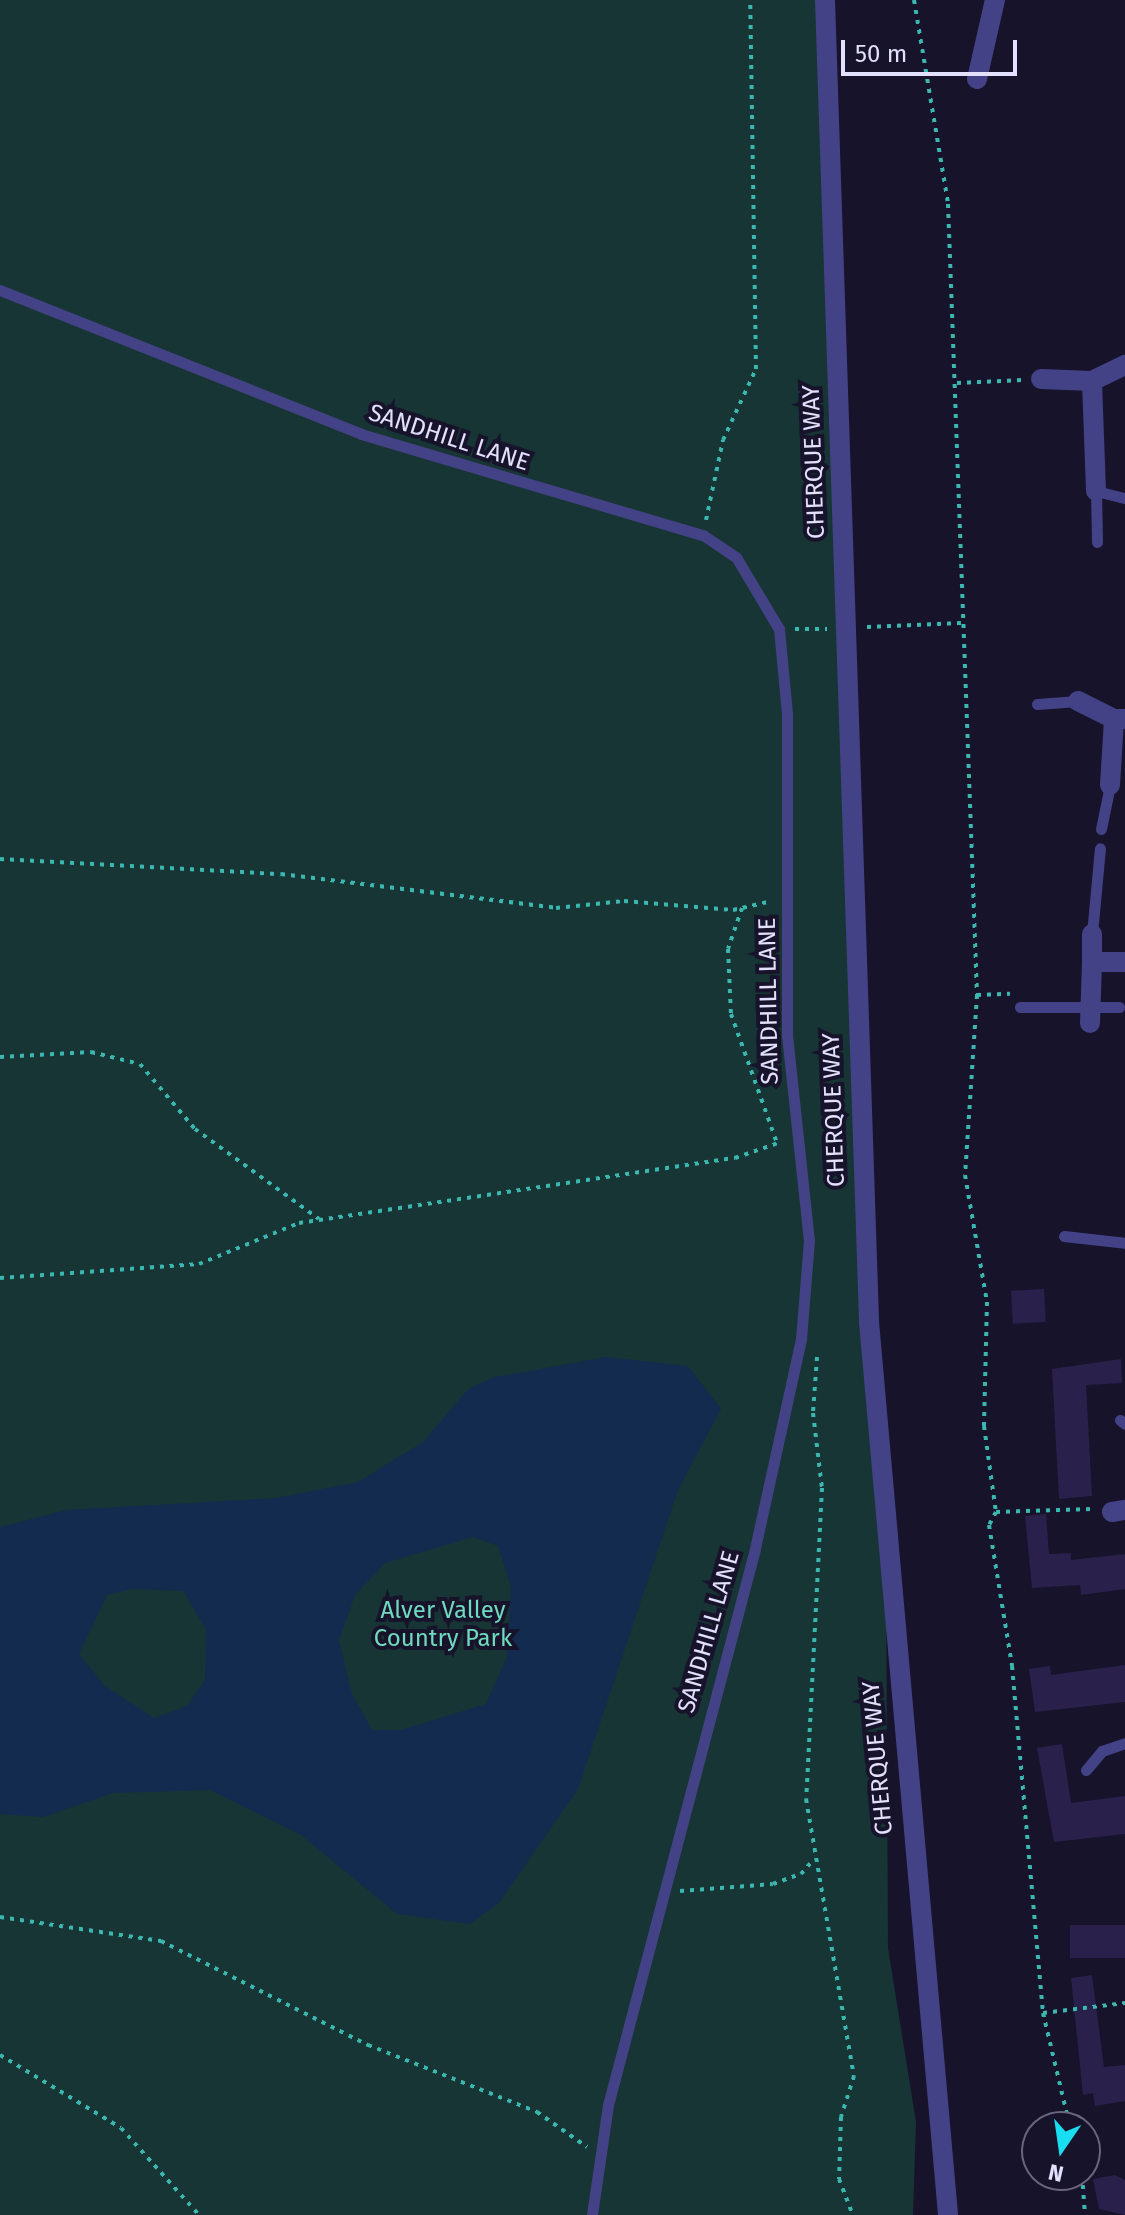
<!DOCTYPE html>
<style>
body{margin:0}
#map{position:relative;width:1125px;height:2215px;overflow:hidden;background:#17132b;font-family:"Fira Sans",sans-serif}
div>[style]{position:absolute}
.green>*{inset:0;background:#173534}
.water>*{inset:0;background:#132b4f}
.building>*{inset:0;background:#29214b;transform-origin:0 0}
.path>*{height:4px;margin-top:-2px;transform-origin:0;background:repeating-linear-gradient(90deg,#3ab7ae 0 4px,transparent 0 10px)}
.service>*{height:11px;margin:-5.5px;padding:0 5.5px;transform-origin:5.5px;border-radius:5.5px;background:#444287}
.minor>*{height:20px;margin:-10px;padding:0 10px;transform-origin:10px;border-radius:10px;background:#444287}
.tertiary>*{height:20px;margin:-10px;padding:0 10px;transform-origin:10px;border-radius:10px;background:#444287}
span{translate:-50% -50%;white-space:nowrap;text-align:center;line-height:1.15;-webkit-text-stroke:8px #17132b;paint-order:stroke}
.street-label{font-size:24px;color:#e3e0fd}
.park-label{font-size:24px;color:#6fdabe}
.north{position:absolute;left:1021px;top:2111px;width:80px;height:80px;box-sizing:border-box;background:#17132b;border:2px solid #69657f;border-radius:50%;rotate:193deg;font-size:22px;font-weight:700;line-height:32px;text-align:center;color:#e3e0fd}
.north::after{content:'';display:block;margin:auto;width:28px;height:36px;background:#19ddf0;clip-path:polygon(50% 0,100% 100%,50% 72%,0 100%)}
.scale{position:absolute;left:841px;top:40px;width:176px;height:36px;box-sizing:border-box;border:4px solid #e3e0fd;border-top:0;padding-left:10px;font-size:24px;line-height:28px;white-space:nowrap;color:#e3e0fd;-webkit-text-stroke:6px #17132b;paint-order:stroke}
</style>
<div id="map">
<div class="green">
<div style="clip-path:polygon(0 0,825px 0,886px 1554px,888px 1948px,916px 2122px,913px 2215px,0 2215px)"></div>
</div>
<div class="water">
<div style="clip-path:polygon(evenodd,606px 1357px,688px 1366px,721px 1409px,678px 1490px,578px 1789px,499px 1903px,470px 1924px,397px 1914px,301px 1835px,210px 1790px,113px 1793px,43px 1817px,0 1814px,0 1527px,66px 1510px,276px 1498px,358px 1482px,423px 1442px,468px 1389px,495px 1377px,606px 1357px,473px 1537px,498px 1546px,511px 1587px,507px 1657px,486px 1704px,401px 1730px,372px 1730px,352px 1694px,339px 1640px,355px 1595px,385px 1563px,473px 1537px,606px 1357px,134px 1589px,183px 1591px,206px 1629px,205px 1680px,187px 1706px,154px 1718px,105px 1686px,79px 1654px,107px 1595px,134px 1589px)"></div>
</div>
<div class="building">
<div style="left:1044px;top:1289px;width:33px;height:33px;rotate:87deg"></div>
<div style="clip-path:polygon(1121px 1359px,1122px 1383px,1086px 1385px,1092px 1496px,1059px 1499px,1052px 1369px)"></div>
<div style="clip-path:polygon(1046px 1514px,1049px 1554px,1071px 1553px,1071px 1560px,1125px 1554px,1125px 1589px,1081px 1595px,1080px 1585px,1032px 1588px,1025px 1516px)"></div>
<div style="clip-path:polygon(1125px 1665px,1125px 1702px,1035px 1712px,1029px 1669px,1050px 1666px,1051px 1675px)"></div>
<div style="clip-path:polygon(1062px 1744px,1071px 1803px,1125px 1796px,1125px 1834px,1054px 1842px,1037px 1748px)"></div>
<div style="left:1125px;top:1925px;width:33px;height:55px;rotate:90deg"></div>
<div style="clip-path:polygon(1092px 1975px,1104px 2067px,1125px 2065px,1125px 2101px,1095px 2106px,1093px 2093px,1083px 2095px,1071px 1978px)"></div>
<div style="clip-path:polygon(1115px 2175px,1125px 2180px,1125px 2215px,1099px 2209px,1093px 2179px)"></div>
</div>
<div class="path">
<div style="left:914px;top:0;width:207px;rotate:80.5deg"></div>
<div style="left:948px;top:204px;width:792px;rotate:87.9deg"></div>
<div style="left:977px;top:995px;width:180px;rotate:93.8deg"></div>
<div style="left:965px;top:1175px;width:129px;rotate:80.2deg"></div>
<div style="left:987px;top:1302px;width:124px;rotate:91.4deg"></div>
<div style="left:984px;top:1426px;width:87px;rotate:82.1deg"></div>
<div style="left:996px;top:1512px;width:15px;rotate:118deg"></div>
<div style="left:989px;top:1525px;width:143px;rotate:80.7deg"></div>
<div style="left:1012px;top:1666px;width:348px;rotate:84.9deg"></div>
<div style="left:1043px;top:2013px;width:117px;rotate:76.7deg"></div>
<div style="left:957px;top:383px;width:65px;rotate:-2.6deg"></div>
<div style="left:706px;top:520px;width:82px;rotate:-78deg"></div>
<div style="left:723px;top:440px;width:78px;rotate:-65.1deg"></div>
<div style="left:756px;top:369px;width:369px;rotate:-90.9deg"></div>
<div style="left:867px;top:627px;width:94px;rotate:-2.4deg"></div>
<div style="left:795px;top:629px;width:32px"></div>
<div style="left:0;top:859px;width:281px;rotate:3.1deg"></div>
<div style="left:281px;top:874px;width:277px;rotate:7deg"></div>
<div style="left:556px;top:908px;width:68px;rotate:-5.9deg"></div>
<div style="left:624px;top:901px;width:109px;rotate:4.7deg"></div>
<div style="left:733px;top:910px;width:39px;rotate:-13deg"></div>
<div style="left:742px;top:908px;width:43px;rotate:108.9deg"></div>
<div style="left:728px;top:949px;width:65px;rotate:87.4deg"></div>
<div style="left:731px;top:1014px;width:137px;rotate:70.4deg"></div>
<div style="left:977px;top:995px;width:33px;rotate:-2deg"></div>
<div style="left:0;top:1057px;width:91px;rotate:-3.1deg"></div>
<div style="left:91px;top:1052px;width:50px;rotate:13.8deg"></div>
<div style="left:140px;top:1064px;width:85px;rotate:49.8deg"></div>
<div style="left:195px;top:1129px;width:153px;rotate:36deg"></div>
<div style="left:0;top:1278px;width:199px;rotate:-4deg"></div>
<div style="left:199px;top:1264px;width:108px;rotate:-22.3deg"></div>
<div style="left:299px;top:1223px;width:441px;rotate:-8.5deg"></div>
<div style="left:735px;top:1158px;width:49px;rotate:-19.2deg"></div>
<div style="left:817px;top:1357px;width:56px;rotate:94.1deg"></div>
<div style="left:813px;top:1413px;width:76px;rotate:83.2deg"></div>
<div style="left:822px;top:1488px;width:311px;rotate:92.9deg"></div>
<div style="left:806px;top:1799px;width:281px;rotate:80.2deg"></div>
<div style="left:854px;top:2076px;width:43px;rotate:107.6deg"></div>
<div style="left:841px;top:2117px;width:62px;rotate:91.8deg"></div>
<div style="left:839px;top:2179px;width:39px;rotate:69deg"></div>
<div style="left:996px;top:1512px;width:97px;rotate:-1.8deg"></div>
<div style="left:680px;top:1891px;width:93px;rotate:-4.3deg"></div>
<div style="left:773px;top:1884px;width:30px;rotate:-20deg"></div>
<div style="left:801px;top:1874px;width:18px;rotate:-49deg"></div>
<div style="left:0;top:1917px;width:163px;rotate:8.5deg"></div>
<div style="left:161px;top:1941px;width:232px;rotate:26.7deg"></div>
<div style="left:368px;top:2045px;width:182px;rotate:21.6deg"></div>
<div style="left:537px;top:2112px;width:61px;rotate:35deg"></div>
<div style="left:1043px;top:2013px;width:83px;rotate:-7deg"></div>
<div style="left:0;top:2055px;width:141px;rotate:31.1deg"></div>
<div style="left:121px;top:2128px;width:117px;rotate:48.1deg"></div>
<div style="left:1082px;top:2175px;width:40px;rotate:85.7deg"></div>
</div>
<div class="service">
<div style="left:0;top:290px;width:389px;rotate:21.7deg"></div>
<div style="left:361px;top:434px;width:357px;rotate:16.5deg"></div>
<div style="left:703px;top:535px;width:40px;rotate:34deg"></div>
<div style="left:736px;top:557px;width:84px;rotate:59.2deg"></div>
<div style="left:779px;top:629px;width:85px;rotate:84.6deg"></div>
<div style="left:787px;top:714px;width:321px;rotate:90deg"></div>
<div style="left:787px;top:1035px;width:206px;rotate:83.9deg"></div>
<div style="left:809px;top:1240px;width:99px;rotate:94.6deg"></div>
<div style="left:801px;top:1339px;width:215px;rotate:102.4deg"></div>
<div style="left:755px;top:1549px;width:575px;rotate:104.81deg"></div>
<div style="left:608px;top:2105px;width:111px;rotate:98.3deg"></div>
<div style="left:1097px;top:542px;width:51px;rotate:-91.1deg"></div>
<div style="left:1096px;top:491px;width:30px;rotate:14deg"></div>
<div style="left:1037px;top:704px;width:41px;rotate:-4.2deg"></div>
<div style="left:1101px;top:829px;width:45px;rotate:-78.4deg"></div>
<div style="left:1092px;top:934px;width:86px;rotate:-84.7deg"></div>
<div style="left:1020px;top:1007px;width:99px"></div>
<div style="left:1064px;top:1236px;width:61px;rotate:6.5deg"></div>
<div style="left:1120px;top:1420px;width:6px;rotate:39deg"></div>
<div style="left:1086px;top:1770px;width:25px;rotate:-50deg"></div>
<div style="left:1102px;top:1751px;width:24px;rotate:-19deg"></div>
</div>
<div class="minor">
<div style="left:977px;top:79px;width:81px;rotate:-77.2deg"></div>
<div style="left:1041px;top:379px;width:51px;rotate:2.2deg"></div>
<div style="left:1096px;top:491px;width:110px;rotate:-92.1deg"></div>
<div style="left:1092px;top:381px;width:37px;rotate:-26deg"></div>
<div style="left:1078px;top:701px;width:40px;rotate:26.6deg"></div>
<div style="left:1110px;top:785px;width:66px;rotate:-86.5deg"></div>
<div style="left:1114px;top:719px;width:11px"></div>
<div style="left:1092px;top:934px;width:28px;rotate:90deg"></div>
<div style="left:1090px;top:1023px;width:61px;rotate:-88.1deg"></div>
<div style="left:1092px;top:962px;width:33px"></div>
<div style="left:1112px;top:1512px;width:13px;rotate:-9deg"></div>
</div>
<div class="tertiary">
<div style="left:825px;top:0;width:1323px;rotate:88.09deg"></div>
<div style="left:869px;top:1322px;width:896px;rotate:84.94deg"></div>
</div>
<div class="street-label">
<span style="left:449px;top:438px;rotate:18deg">SANDHILL LANE</span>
<span style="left:814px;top:462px;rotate:-92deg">CHERQUE WAY</span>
<span style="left:769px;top:1001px;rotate:-91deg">SANDHILL LANE</span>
<span style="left:834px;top:1110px;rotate:-92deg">CHERQUE WAY</span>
<span style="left:709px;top:1632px;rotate:-74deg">SANDHILL LANE</span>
<span style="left:878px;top:1758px;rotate:-95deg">CHERQUE WAY</span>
</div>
<div class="park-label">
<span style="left:443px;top:1625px">Alver Valley<br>Country Park</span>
</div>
<div class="north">N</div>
<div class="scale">50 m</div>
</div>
